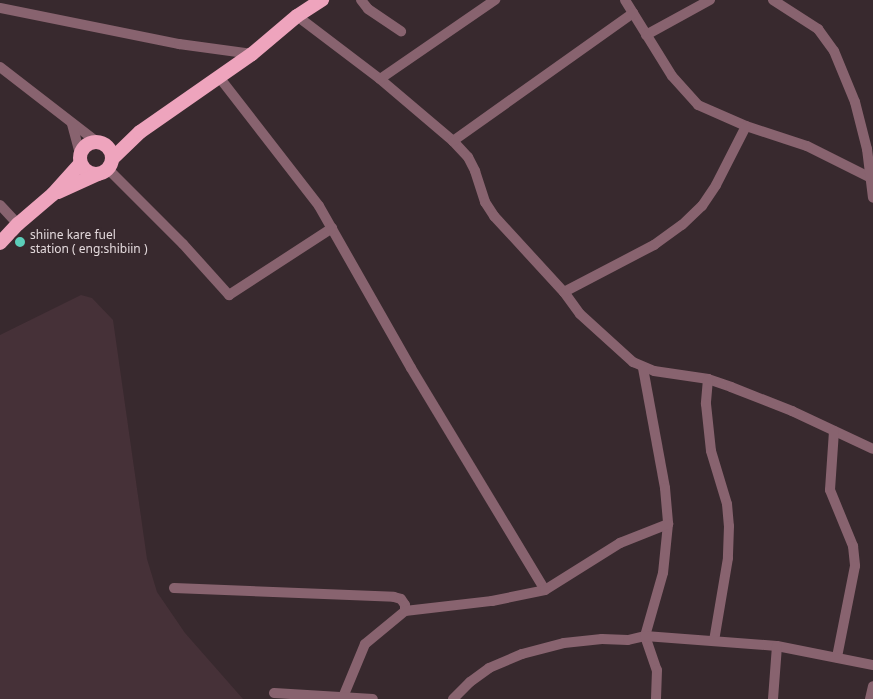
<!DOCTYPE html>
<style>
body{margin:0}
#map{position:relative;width:873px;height:699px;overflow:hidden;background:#38292e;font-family:"Noto Sans",sans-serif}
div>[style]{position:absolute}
.built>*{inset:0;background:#463138}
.minor>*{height:10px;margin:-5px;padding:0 5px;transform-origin:5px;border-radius:5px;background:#88636f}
.tertiary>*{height:10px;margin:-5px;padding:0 5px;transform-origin:5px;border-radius:5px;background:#88636f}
.trunk>*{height:14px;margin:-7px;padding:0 7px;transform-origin:7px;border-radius:7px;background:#eea4bd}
.trunk>.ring{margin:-7px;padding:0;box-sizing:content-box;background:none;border:14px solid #eea4bd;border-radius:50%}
.dots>*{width:14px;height:14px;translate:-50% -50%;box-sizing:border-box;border:2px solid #38292e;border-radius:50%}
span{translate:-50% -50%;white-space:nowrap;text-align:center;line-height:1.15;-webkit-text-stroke:4px #38292e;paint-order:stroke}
.poi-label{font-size:12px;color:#e3d9dc}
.left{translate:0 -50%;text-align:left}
</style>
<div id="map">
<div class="built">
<div style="clip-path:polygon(81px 295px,92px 298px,113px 320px,147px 559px,157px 592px,185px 633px,243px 699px,0 699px,0 335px)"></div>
</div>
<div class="minor">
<div style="left:361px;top:0;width:11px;rotate:52deg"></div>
<div style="left:368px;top:9px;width:40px;rotate:34deg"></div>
<div style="left:625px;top:0;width:89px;rotate:58.3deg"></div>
<div style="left:672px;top:76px;width:39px;rotate:48deg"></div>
<div style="left:698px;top:105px;width:52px;rotate:23.6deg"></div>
<div style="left:746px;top:126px;width:64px;rotate:18.2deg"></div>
<div style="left:807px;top:146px;width:74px;rotate:26.6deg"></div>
<div style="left:773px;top:0;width:54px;rotate:32.8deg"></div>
<div style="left:818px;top:29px;width:27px;rotate:54deg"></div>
<div style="left:834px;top:51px;width:55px;rotate:67.6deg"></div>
<div style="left:855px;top:102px;width:49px;rotate:75.7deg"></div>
<div style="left:867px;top:149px;width:49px;rotate:83deg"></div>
<div style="left:0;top:8px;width:183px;rotate:11.4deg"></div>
<div style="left:179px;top:44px;width:74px;rotate:7.8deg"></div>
<div style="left:297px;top:16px;width:104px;rotate:37.2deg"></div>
<div style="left:380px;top:79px;width:96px;rotate:40.3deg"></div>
<div style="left:453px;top:141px;width:22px;rotate:47deg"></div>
<div style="left:468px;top:157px;width:16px;rotate:63deg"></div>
<div style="left:475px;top:171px;width:33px;rotate:72deg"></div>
<div style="left:485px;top:202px;width:17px;rotate:57deg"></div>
<div style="left:494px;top:216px;width:103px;rotate:47.4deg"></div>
<div style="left:564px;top:292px;width:27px;rotate:54deg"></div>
<div style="left:580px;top:314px;width:72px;rotate:42.2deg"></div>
<div style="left:633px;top:362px;width:23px;rotate:23deg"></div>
<div style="left:654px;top:371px;width:55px;rotate:8.4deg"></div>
<div style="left:708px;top:379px;width:24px;rotate:19deg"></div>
<div style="left:731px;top:387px;width:66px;rotate:21.5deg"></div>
<div style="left:792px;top:411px;width:89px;rotate:25.1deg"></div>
<div style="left:646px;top:35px;width:73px;rotate:-28.7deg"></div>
<div style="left:219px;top:77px;width:163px;rotate:52.2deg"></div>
<div style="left:319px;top:206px;width:186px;rotate:60.4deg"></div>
<div style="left:411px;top:368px;width:259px;rotate:58.9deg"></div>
<div style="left:380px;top:79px;width:140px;rotate:-34.5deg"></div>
<div style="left:453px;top:141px;width:221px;rotate:-35.4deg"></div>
<div style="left:108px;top:169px;width:106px;rotate:45deg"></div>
<div style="left:183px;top:244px;width:69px;rotate:48deg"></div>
<div style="left:229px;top:295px;width:123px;rotate:-33deg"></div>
<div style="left:0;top:205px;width:26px;rotate:47deg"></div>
<div style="left:564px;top:292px;width:102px;rotate:-27.6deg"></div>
<div style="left:654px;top:245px;width:34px;rotate:-36deg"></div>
<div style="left:682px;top:225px;width:28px;rotate:-44deg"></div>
<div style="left:702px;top:206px;width:25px;rotate:-56deg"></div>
<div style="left:716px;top:185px;width:66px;rotate:-63deg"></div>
<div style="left:643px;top:368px;width:122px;rotate:79.6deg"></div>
<div style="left:665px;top:488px;width:36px;rotate:85deg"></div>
<div style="left:668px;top:524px;width:49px;rotate:95.8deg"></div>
<div style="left:663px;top:573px;width:66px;rotate:105.9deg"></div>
<div style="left:645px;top:636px;width:36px;rotate:71deg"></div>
<div style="left:657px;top:670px;width:29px;rotate:92deg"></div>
<div style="left:708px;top:379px;width:25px;rotate:95deg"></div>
<div style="left:706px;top:404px;width:47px;rotate:83.9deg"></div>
<div style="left:711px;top:451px;width:55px;rotate:73.2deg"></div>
<div style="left:727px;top:504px;width:22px;rotate:85deg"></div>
<div style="left:729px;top:526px;width:32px;rotate:92deg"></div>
<div style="left:728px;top:558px;width:84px;rotate:99.6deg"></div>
<div style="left:834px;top:431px;width:59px;rotate:93.9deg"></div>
<div style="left:830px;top:490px;width:61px;rotate:67.7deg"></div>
<div style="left:853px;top:546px;width:20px;rotate:84deg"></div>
<div style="left:855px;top:566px;width:93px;rotate:101.2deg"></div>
<div style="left:174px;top:588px;width:220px;rotate:2.3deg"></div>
<div style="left:394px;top:597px;width:7px;rotate:16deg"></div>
<div style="left:401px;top:599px;width:7px;rotate:56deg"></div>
<div style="left:405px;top:605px;width:6px;rotate:90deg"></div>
<div style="left:405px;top:611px;width:52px;rotate:140.5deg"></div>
<div style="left:365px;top:644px;width:57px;rotate:112.5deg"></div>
<div style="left:405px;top:611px;width:88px;rotate:-6.6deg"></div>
<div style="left:492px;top:601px;width:54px;rotate:-11.7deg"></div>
<div style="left:545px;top:590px;width:89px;rotate:-32.1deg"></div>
<div style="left:620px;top:543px;width:52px;rotate:-21.6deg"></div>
<div style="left:274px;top:693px;width:99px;rotate:3.5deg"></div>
<div style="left:453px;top:699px;width:24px;rotate:-45deg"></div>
<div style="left:470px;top:682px;width:24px;rotate:-36deg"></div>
<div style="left:489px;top:668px;width:36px;rotate:-23deg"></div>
<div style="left:522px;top:654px;width:43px;rotate:-14.7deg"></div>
<div style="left:564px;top:643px;width:38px;rotate:-6deg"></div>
<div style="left:602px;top:639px;width:26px;rotate:2deg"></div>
<div style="left:628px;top:640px;width:17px;rotate:-13deg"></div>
<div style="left:645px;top:636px;width:132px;rotate:4.3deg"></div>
<div style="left:777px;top:646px;width:98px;rotate:11.2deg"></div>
<div style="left:773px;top:699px;width:53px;rotate:-85.7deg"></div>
<div style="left:870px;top:699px;width:13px;rotate:-77deg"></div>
</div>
<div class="tertiary">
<div style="left:0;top:67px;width:123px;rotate:37.7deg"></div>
<div style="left:72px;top:124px;width:31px;rotate:75deg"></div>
</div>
<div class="trunk">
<div class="ring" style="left:80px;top:142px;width:18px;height:18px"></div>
<div style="left:112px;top:159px;width:39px;rotate:-44deg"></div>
<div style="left:140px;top:132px;width:136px;rotate:-34.9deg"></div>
<div style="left:252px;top:54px;width:59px;rotate:-40.2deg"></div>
<div style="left:297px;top:16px;width:30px;rotate:-33deg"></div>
<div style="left:58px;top:192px;width:44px;rotate:-24.2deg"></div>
<div style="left:0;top:243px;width:26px;rotate:-47deg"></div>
<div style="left:18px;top:224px;width:46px;rotate:-40.6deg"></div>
<div style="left:53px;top:194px;width:40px;rotate:-48deg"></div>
</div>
<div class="dots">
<div style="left:20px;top:242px;background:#5cceba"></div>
</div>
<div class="poi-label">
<span class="left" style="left:30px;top:242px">shiine kare fuel<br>station ( eng:shibiin )</span>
</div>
</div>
